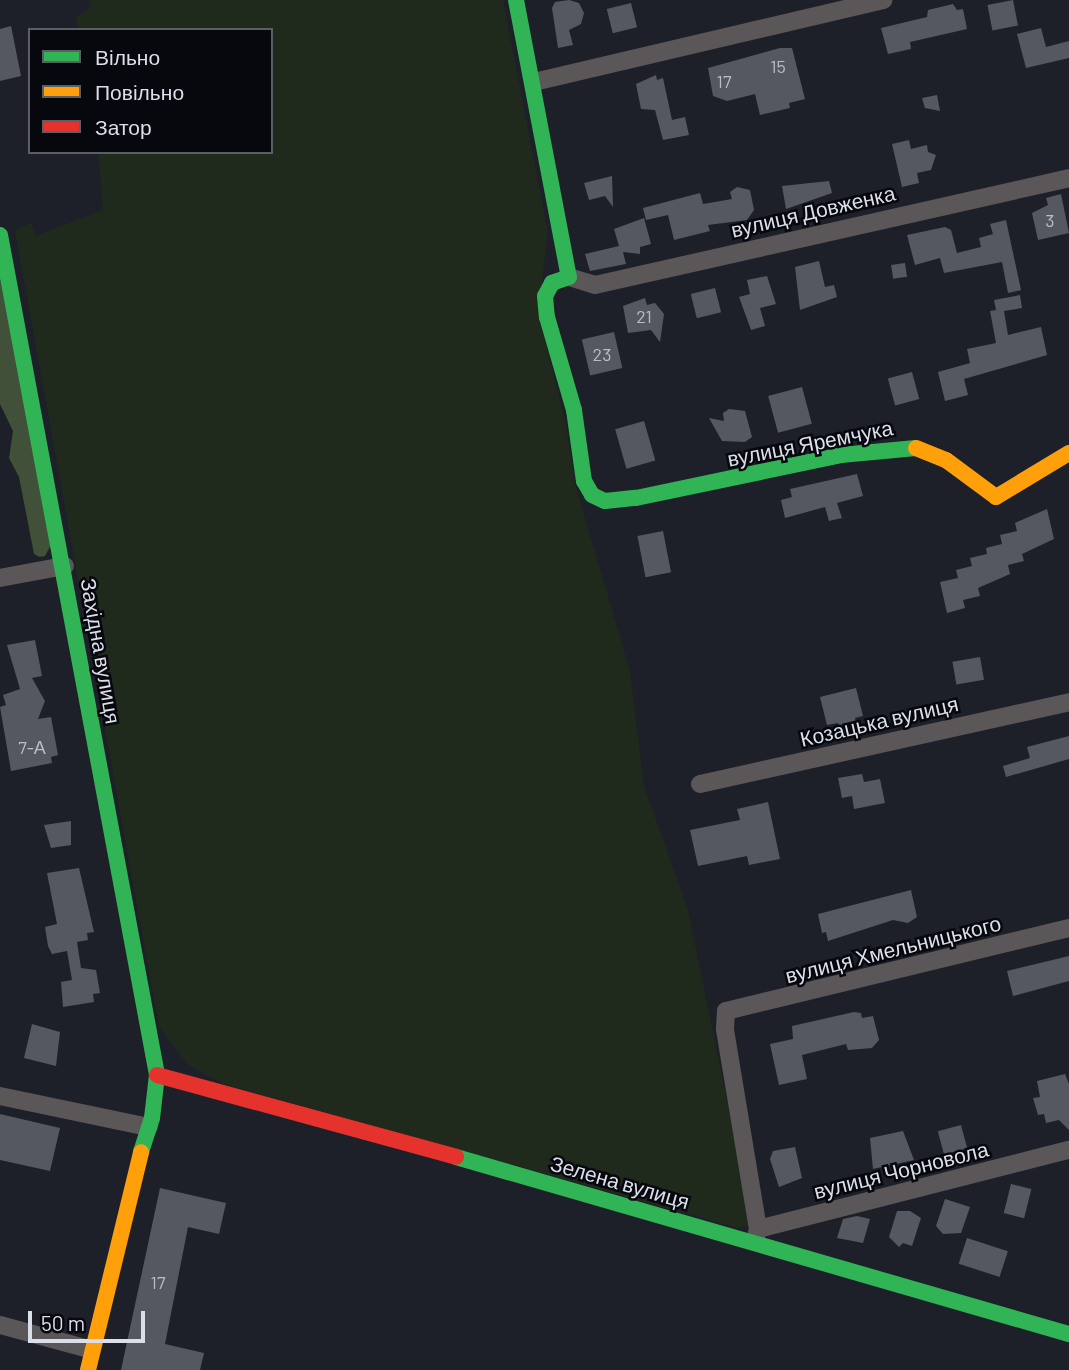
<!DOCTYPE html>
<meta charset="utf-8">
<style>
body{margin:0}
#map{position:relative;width:1069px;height:1370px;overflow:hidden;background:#1d2028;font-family:Barlow,sans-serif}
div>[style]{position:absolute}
.green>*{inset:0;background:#202a1c}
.forest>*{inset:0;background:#415038}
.building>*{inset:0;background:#555861;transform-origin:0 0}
.street>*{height:18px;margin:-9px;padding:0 9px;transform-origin:9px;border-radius:9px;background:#5b5658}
.fast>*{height:16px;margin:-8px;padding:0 8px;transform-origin:8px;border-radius:8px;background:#30b455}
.slow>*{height:16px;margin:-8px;padding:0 8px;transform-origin:8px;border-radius:8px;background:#ff9f0a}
.jam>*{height:16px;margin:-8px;padding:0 8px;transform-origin:8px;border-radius:8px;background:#e5322d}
span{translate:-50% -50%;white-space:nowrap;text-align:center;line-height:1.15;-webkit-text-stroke:5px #06080e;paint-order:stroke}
.number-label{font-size:18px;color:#babdc7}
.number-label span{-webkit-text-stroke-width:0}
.street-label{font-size:21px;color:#dcdfe9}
.legend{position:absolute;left:28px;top:28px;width:245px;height:126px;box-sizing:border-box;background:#06080e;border:2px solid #5c5e66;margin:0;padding:9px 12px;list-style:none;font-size:21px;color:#dcdfe9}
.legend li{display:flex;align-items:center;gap:14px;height:35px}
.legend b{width:35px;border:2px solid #5c5e66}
.scale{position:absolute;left:28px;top:1311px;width:117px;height:32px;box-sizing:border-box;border:4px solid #dcdfe9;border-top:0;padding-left:9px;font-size:21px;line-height:24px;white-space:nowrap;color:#dcdfe9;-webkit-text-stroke:5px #06080e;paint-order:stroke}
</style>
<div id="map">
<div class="green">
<div style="clip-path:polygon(89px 0,503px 0,548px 232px,538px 312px,566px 425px,575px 484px,630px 671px,644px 786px,688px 910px,752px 1224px,738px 1228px,224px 1084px,188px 1065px,159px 1027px,15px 231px,31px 223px,36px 236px,103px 210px,98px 152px,271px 152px,271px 30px,78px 30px,76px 17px,91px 8px)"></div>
</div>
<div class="forest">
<div style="clip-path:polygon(0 279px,53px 541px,45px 556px,40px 557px,34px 554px,19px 477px,9px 458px,13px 431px,0 404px)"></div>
</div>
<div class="building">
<div style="clip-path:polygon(569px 0,579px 3px,584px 13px,581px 24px,569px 30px,573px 45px,558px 48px,552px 8px,555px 2px)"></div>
<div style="left:1013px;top:0;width:26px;height:26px;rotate:79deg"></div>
<div style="left:631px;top:3px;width:25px;height:25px;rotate:76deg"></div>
<div style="clip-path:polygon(953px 4px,957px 10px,963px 9px,967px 29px,910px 42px,911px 49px,888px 54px,881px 28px,927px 17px,928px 10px)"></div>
<div style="clip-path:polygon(11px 26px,21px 76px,0 81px,0 29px)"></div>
<div style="clip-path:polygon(1041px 28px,1046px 47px,1069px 41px,1069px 58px,1026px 68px,1017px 34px)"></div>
<div style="clip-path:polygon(780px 48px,792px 48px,805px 99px,789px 103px,790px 108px,760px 115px,755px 94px,727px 101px,713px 96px,708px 68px)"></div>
<div style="clip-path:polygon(656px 75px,657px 80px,663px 78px,672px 120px,685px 117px,689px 135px,663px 140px,655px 110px,641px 109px,636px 84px)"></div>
<div style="clip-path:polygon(937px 95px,940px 111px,925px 108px,922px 98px)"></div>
<div style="clip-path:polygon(909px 140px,911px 149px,927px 145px,928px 152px,936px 155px,931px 170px,917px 173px,919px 183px,902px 187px,892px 144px)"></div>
<div style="clip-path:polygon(612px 176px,613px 207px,605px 196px,589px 200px,584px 183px)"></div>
<div style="clip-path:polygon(829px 181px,832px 193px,786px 209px,782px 186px)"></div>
<div style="clip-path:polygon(737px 187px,750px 190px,754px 210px,747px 220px,708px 225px,710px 231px,674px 240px,668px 215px,646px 220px,643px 208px,700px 193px,703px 204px,732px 199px,730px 192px)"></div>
<div style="clip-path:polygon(1061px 194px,1069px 233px,1038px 240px,1032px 213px,1048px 205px,1046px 198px)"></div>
<div style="clip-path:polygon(644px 218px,651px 244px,640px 247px,640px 254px,623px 252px,626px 264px,590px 271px,585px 254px,619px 246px,614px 229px)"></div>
<div style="clip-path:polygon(1006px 220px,1021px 290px,1008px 293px,1002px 262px,944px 273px,940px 258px,915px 265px,907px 235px,945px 227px,951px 230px,957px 253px,981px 247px,979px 238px,993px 234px,990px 224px)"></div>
<div style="clip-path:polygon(819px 261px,825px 287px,834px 285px,837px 297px,800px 310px,795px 267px)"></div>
<div style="left:905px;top:263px;width:14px;height:14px;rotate:82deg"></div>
<div style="clip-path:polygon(767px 276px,776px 304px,760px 308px,765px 326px,751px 330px,739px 297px,750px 294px,747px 280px)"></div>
<div style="left:715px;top:288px;width:25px;height:25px;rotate:76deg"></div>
<div style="clip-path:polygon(1020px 295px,1022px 308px,1004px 311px,1008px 335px,1041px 327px,1047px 355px,964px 379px,968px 395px,945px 401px,938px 372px,970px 363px,967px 349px,996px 343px,990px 311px,996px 310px,994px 300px)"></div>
<div style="clip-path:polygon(645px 298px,647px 305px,655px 303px,664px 314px,660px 342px,651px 330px,628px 333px,623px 306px)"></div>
<div style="left:614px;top:332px;width:37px;height:33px;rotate:77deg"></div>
<div style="left:912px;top:372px;width:28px;height:25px;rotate:75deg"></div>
<div style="left:802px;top:387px;width:38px;height:35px;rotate:75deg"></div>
<div style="clip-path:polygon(729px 409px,745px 411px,752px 437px,745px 442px,722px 441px,709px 418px,724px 421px,723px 413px)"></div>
<div style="left:644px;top:421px;width:41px;height:30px;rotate:74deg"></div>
<div style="clip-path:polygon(857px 474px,863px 496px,837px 503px,842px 518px,829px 521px,825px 507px,785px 518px,781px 500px,792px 497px,790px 489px)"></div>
<div style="clip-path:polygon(1047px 509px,1054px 539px,1022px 554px,1024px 561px,1008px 565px,1010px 574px,978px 588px,980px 596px,963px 600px,965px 608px,947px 613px,940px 582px,958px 578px,956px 570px,972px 566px,970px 558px,987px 554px,986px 548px,1002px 544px,1000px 535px,1017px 531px,1015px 523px)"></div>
<div style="left:663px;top:531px;width:42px;height:26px;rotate:79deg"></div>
<div style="clip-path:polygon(35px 640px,42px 676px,32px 678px,45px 701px,38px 719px,51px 717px,58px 755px,51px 757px,52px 763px,11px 771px,0 707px,6px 705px,3px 695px,20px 689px,7px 645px)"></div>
<div style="left:980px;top:657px;width:23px;height:28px;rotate:80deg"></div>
<div style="clip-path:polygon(856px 688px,863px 716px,855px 718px,856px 724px,839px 729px,838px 723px,827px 725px,820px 697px)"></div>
<div style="clip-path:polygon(1069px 736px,1069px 759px,1006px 777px,1003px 766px,1030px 758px,1027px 747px)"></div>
<div style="clip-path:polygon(862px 774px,864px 782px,880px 779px,885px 803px,854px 809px,852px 796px,842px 798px,838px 778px)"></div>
<div style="clip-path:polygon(768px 802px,780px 859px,749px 865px,747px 856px,698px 866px,690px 830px,740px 820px,737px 809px)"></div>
<div style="clip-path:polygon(71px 821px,71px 845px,51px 848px,44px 825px)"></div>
<div style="clip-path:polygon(79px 868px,94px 932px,87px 933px,88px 940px,77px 942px,81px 968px,96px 970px,100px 993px,93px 994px,94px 1002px,63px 1007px,61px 982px,72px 980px,67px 951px,52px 954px,48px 946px,45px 927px,57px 924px,47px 873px)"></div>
<div style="clip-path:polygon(911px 890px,917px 917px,908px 923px,893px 920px,828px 941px,826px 932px,822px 933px,818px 914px)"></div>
<div style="clip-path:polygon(1069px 956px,1069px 981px,1013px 996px,1007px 971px)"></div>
<div style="clip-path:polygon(854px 1012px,861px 1013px,862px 1018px,873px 1016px,879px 1040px,872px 1048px,848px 1050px,846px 1044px,802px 1055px,807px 1079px,779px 1085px,770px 1044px,793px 1039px,792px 1026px)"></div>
<div style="clip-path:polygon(32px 1024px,60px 1032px,56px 1066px,24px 1058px)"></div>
<div style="clip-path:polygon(1065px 1074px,1069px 1084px,1069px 1130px,1059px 1120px,1046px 1123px,1044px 1114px,1038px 1115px,1033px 1098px,1040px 1097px,1037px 1081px)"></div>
<div style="clip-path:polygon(0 1114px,60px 1128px,50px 1171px,0 1160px)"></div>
<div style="left:961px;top:1125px;width:24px;height:24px;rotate:75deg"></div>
<div style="clip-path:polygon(903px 1131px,914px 1160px,873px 1169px,870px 1138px)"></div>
<div style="clip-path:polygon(795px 1147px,802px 1178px,779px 1187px,770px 1159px,773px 1151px)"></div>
<div style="left:1011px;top:1184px;width:21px;height:30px;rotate:14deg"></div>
<div style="clip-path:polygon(160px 1188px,226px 1203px,219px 1234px,188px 1227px,165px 1344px,204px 1353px,200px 1370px,121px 1370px)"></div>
<div style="clip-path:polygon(945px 1199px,970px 1207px,961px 1233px,943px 1234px,936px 1226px)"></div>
<div style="clip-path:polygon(897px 1211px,910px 1211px,921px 1218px,912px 1246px,903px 1243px,899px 1247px,889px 1237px)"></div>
<div style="clip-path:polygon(857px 1216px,870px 1219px,863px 1243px,837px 1238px,843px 1219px)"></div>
<div style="left:967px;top:1238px;width:43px;height:27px;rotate:18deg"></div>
</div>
<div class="street">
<div style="left:534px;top:82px;width:359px;rotate:-13.2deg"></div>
<div style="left:569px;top:277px;width:27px;rotate:17deg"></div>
<div style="left:595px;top:285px;width:486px;rotate:-12.7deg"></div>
<div style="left:0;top:578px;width:66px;rotate:-10.5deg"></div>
<div style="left:700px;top:784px;width:378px;rotate:-12.5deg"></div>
<div style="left:0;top:1096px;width:152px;rotate:11.8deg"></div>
<div style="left:758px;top:1229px;width:203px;rotate:-99.4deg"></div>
<div style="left:725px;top:1029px;width:18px;rotate:-87deg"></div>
<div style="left:726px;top:1011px;width:353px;rotate:-13.6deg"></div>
<div style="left:755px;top:1240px;width:11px;rotate:-75deg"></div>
<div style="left:758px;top:1229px;width:321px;rotate:-14.3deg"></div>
<div style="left:0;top:1325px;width:95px;rotate:15.2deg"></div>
</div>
<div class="fast">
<div style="left:516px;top:0;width:282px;rotate:79.2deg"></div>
<div style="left:569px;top:277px;width:18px;rotate:161deg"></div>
<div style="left:552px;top:283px;width:15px;rotate:118deg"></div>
<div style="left:545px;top:296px;width:21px;rotate:85deg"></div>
<div style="left:547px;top:317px;width:97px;rotate:73.8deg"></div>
<div style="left:574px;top:410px;width:72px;rotate:82deg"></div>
<div style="left:584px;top:481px;width:16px;rotate:60deg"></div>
<div style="left:592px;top:495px;width:14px;rotate:25deg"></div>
<div style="left:605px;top:501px;width:31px;rotate:-6deg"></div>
<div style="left:636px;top:498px;width:209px;rotate:-11.8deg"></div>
<div style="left:841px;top:455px;width:75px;rotate:-5.3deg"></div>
<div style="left:0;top:235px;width:855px;rotate:79.41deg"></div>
<div style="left:157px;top:1075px;width:43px;rotate:96.6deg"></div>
<div style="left:152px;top:1118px;width:36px;rotate:108deg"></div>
<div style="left:456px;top:1157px;width:638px;rotate:16.11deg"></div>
</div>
<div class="slow">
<div style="left:916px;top:448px;width:32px;rotate:22deg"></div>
<div style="left:946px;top:460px;width:62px;rotate:36.5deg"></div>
<div style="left:996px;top:497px;width:85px;rotate:-31.1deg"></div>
<div style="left:88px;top:1370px;width:224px;rotate:-76.3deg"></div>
</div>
<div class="jam">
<div style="left:157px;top:1075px;width:310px;rotate:15.3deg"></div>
</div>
<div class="number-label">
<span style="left:778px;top:66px">15</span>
<span style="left:724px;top:81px">17</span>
<span style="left:1050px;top:220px">3</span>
<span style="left:644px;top:316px">21</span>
<span style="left:602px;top:354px">23</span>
<span style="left:32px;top:747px">7-А</span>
<span style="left:158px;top:1282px">17</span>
</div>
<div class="street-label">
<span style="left:813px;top:211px;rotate:-13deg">вулиця Довженка</span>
<span style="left:810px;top:443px;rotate:-11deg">вулиця Яремчука</span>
<span style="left:101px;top:651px;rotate:80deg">Західна вулиця</span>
<span style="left:879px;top:721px;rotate:-13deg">Козацька вулиця</span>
<span style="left:893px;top:949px;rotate:-14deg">вулиця Хмельницького</span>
<span style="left:901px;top:1170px;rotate:-14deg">вулиця Чорновола</span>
<span style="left:620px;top:1182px;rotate:16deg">Зелена вулиця</span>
</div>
<ul class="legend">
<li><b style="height:9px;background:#30b455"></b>Вільно</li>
<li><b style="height:9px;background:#ff9f0a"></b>Повільно</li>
<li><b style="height:9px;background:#e5322d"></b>Затор</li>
</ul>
<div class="scale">50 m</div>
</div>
